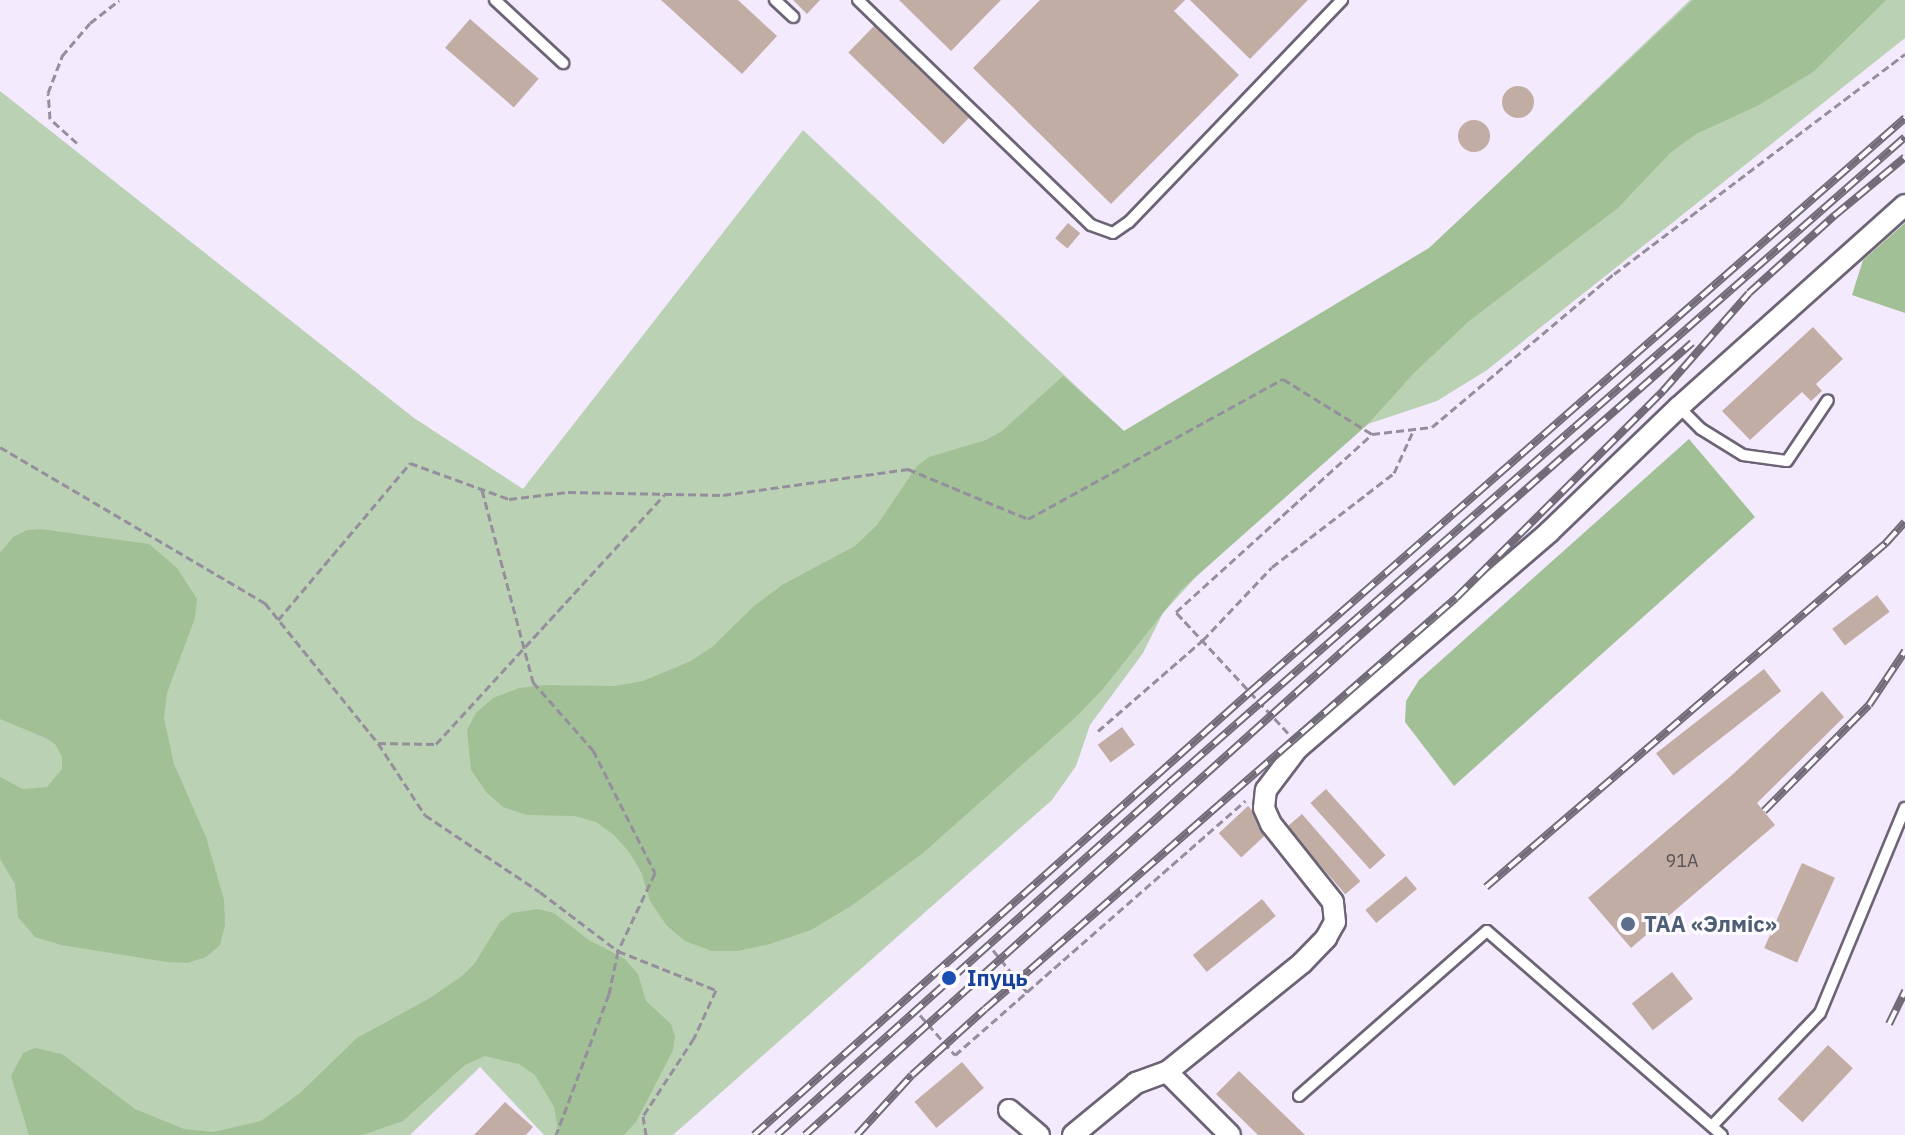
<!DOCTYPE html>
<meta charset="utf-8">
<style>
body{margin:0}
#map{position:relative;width:1905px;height:1135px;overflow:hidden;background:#f3eafe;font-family:"IBM Plex Sans",sans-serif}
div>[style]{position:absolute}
.green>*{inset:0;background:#bbd1b3}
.forest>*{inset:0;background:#a1c095}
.building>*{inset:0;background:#c2ada4;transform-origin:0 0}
.round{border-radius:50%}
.path>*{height:3px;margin-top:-1.5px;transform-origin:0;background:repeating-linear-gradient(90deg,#958f9d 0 8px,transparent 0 12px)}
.roads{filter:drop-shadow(2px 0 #6c6475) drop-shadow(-2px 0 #6c6475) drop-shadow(0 2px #6c6475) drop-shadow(0 -2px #6c6475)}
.lane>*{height:10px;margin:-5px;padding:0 5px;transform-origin:5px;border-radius:5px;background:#fff}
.street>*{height:20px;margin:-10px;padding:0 10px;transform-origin:10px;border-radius:10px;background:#fff}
.rail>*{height:8px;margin-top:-4px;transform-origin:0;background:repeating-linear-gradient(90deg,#fdfbff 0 15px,#716c78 0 30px);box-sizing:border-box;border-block:2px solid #716c78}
.dots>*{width:22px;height:22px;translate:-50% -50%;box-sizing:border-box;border:4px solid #fdfbff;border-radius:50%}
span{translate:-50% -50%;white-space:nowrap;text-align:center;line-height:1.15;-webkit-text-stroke:6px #fdfbff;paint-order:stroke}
.number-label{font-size:18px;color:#5a5357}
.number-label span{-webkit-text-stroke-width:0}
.service-label{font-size:22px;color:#4e5e75;font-weight:700}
.left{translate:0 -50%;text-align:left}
.transit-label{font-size:22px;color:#164399;font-weight:700}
</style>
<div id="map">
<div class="green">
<div style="clip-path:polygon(1690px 0,1905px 0,1905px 38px,1487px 370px,1437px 401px,1368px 424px,1205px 567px,1163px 613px,1143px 653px,1090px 725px,1076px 766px,1052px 800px,673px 1135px,544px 1135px,480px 1067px,410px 1135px,0 1135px,0 91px,414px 418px,523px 489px,803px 130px,1124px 431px,1430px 248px)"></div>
</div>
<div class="forest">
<div style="clip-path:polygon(1693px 0,1886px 0,1813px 72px,1757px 106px,1696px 134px,1670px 153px,1618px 208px,1469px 321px,1414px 373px,1368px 424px,1181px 590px,1103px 689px,1077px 716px,923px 853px,851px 906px,811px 930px,770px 944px,738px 951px,712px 951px,685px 941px,667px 926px,650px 901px,642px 874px,630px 853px,614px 835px,596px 822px,575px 816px,527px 815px,503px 807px,487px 793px,471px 770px,467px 730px,476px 713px,493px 698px,519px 688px,545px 685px,615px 686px,643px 681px,691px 661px,712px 647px,754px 606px,782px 585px,855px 546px,877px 525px,917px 466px,929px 457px,986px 440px,1002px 431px,1063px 376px,1124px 431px,1429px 248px)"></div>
<div style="clip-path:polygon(1905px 223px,1905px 313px,1852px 295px,1863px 260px)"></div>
<div style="clip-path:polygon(1689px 439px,1755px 517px,1454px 786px,1405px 722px,1406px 701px,1419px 680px)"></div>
<div style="clip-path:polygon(41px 529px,149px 544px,177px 568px,197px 599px,195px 618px,167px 693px,164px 718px,174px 764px,206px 837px,224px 900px,225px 925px,220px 945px,206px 957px,187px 963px,167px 962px,61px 945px,35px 937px,18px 917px,15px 884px,0 859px,0 777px,23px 789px,47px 787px,62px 769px,62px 757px,55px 744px,46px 738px,0 719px,0 553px,13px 537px,27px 530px)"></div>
<div style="clip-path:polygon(538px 909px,554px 913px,589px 940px,625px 959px,638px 974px,646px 1001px,671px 1024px,675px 1037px,673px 1050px,636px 1122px,624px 1135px,559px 1135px,554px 1107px,535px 1075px,519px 1064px,485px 1056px,465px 1065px,403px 1121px,362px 1135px,29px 1135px,11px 1076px,23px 1053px,35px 1048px,62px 1054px,135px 1109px,184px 1129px,213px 1132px,261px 1121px,300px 1093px,357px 1038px,430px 998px,462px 976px,475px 963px,500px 922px,512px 913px)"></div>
</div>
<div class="building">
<div style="clip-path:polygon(661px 0,738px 0,777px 36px,742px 74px)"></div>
<div style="clip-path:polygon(793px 0,820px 0,807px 14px)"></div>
<div style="clip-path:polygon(899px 0,1001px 0,951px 51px)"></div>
<div style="clip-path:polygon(1040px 0,1185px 0,1174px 11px,1239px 75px,1111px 204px,973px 68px)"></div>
<div style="clip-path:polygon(1190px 0,1308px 0,1250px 59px)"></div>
<div style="left:470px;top:19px;width:91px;height:38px;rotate:41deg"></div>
<div style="left:874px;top:26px;width:132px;height:37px;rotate:44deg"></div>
<div class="round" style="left:1502px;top:86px;width:32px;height:32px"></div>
<div class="round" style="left:1458px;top:120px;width:32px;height:32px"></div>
<div style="left:1068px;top:223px;width:16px;height:20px;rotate:40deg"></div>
<div style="clip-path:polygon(1813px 327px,1843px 359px,1816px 384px,1822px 391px,1811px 401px,1802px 392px,1750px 440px,1722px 411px)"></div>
<div style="left:1877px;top:595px;width:21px;height:56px;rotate:53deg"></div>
<div style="left:1764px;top:669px;width:28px;height:137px;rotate:52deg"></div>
<div style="clip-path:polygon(1822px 691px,1844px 717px,1757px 803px,1775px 825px,1631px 948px,1588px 898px,1732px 775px)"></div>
<div style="left:1122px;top:727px;width:22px;height:30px;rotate:54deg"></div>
<div style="left:1326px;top:789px;width:89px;height:21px;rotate:48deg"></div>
<div style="left:1248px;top:806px;width:33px;height:40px;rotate:47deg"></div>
<div style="left:1302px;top:814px;width:89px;height:20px;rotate:49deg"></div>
<div style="left:1802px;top:863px;width:36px;height:93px;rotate:24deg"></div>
<div style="left:1406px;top:876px;width:17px;height:53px;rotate:50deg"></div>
<div style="left:1262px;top:899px;width:22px;height:89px;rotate:51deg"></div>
<div style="left:1672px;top:972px;width:34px;height:51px;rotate:52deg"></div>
<div style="left:1828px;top:1045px;width:34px;height:74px;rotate:43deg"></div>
<div style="left:962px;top:1062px;width:34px;height:62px;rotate:50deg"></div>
<div style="clip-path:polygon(1239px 1071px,1305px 1135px,1258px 1135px,1216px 1094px)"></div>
<div style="clip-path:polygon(505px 1102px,533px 1127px,526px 1135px,474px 1135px)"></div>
</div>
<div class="path">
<div style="left:77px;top:143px;width:36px;rotate:-138deg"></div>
<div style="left:50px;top:119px;width:26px;rotate:-94deg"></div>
<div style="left:48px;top:93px;width:40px;rotate:-69deg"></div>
<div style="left:62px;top:56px;width:43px;rotate:-49.7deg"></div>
<div style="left:90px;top:23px;width:37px;rotate:-38deg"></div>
<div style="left:0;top:447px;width:308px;rotate:30.5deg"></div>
<div style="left:265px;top:603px;width:180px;rotate:51.1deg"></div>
<div style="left:378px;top:743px;width:86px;rotate:56.9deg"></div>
<div style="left:425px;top:815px;width:138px;rotate:33.8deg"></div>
<div style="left:540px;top:892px;width:98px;rotate:37.1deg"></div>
<div style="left:618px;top:951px;width:44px;rotate:101.8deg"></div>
<div style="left:609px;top:994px;width:151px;rotate:110.6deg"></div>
<div style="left:482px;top:490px;width:199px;rotate:75.1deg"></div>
<div style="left:533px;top:682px;width:91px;rotate:48.6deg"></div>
<div style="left:593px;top:750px;width:138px;rotate:63.2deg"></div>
<div style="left:655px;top:873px;width:86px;rotate:115.4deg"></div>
<div style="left:618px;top:951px;width:105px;rotate:21.7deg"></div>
<div style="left:716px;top:990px;width:53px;rotate:114.6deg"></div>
<div style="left:694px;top:1038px;width:93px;rotate:123.2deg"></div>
<div style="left:643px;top:1116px;width:19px;rotate:81deg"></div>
<div style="left:278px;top:620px;width:205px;rotate:-49.9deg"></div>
<div style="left:410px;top:463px;width:105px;rotate:20deg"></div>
<div style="left:509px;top:499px;width:59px;rotate:-6.8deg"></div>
<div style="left:568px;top:492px;width:155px;rotate:1.1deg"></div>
<div style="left:723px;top:495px;width:187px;rotate:-8deg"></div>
<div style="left:908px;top:469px;width:130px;rotate:22.6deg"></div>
<div style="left:1028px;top:519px;width:291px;rotate:-28.8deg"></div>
<div style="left:1283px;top:379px;width:105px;rotate:31.7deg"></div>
<div style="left:1098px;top:731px;width:139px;rotate:-40.9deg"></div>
<div style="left:1203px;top:640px;width:100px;rotate:-46.6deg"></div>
<div style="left:1272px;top:567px;width:154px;rotate:-37.6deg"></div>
<div style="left:1394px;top:473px;width:48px;rotate:-65.6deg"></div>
<div style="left:1288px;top:733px;width:165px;rotate:-132.8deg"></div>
<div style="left:1176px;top:612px;width:265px;rotate:-42.2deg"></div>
<div style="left:1372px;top:434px;width:60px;rotate:-6.7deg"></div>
<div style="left:1432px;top:427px;width:238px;rotate:-40.1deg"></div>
<div style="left:1614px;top:274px;width:365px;rotate:-37.1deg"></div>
<div style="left:378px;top:743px;width:58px;rotate:1deg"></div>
<div style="left:436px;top:744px;width:338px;rotate:-47.5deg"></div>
<div style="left:993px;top:950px;width:54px;rotate:51deg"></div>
<div style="left:920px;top:1015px;width:53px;rotate:48.8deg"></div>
<div style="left:955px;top:1055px;width:386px;rotate:-41.2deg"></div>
</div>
<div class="roads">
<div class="lane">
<div style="left:495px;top:0;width:93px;rotate:42.8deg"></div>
<div style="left:775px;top:0;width:25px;rotate:43deg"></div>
<div style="left:858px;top:0;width:324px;rotate:44deg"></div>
<div style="left:1091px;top:225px;width:23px;rotate:20deg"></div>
<div style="left:1113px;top:233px;width:19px;rotate:-35deg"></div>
<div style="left:1129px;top:222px;width:308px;rotate:-46.2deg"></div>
<div style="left:1679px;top:407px;width:31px;rotate:45deg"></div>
<div style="left:1701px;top:429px;width:49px;rotate:31.8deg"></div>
<div style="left:1743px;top:455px;width:44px;rotate:7.8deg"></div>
<div style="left:1787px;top:461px;width:73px;rotate:-56.1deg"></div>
<div style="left:1299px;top:1096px;width:250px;rotate:-41.3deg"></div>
<div style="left:1487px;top:931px;width:311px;rotate:41deg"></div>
<div style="left:1712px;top:1126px;width:156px;rotate:-46.3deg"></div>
<div style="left:1820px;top:1013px;width:222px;rotate:-67.5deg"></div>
</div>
<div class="street">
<div style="left:1167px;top:1072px;width:89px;rotate:45deg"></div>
<div style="left:1009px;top:1110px;width:39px;rotate:40deg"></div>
<div style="left:1073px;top:1135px;width:82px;rotate:-39.5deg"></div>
<div style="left:1136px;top:1083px;width:33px;rotate:-20deg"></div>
<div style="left:1167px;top:1072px;width:174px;rotate:-38.9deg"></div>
<div style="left:1302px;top:963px;width:35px;rotate:-46deg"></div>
<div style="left:1326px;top:938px;width:18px;rotate:-61deg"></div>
<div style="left:1335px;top:922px;width:20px;rotate:-96deg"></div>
<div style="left:1333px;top:902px;width:100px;rotate:-128.5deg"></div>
<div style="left:1271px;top:824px;width:17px;rotate:-114deg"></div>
<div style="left:1264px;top:808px;width:18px;rotate:-84deg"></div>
<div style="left:1266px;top:790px;width:51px;rotate:-52.9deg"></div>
<div style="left:1297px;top:749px;width:333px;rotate:-40.7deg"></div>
<div style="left:1549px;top:532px;width:180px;rotate:-43.9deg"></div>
<div style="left:1679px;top:407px;width:303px;rotate:-41.8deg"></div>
</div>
</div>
<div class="rail">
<div style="left:1764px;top:811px;width:149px;rotate:-45.3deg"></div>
<div style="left:1869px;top:705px;width:65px;rotate:-56.3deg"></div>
<div style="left:1486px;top:887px;width:528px;rotate:-40.7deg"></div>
<div style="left:1886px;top:543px;width:28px;rotate:-48deg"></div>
<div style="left:1889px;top:1024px;width:37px;rotate:-64deg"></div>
<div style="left:754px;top:1135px;width:665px;rotate:-41.77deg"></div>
<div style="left:1250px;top:692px;width:871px;rotate:-41.23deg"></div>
<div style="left:777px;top:1135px;width:527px;rotate:-41.92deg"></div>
<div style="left:1169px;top:783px;width:979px;rotate:-41.27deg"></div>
<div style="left:805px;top:1135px;width:729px;rotate:-42deg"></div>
<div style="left:1347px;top:647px;width:460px;rotate:-41.4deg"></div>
<div style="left:857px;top:1135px;width:81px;rotate:-47.5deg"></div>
<div style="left:912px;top:1075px;width:98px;rotate:-42.1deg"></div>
<div style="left:985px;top:1009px;width:625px;rotate:-41.11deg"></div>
<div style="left:1456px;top:598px;width:293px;rotate:-45deg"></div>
<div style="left:1663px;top:391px;width:130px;rotate:-48.7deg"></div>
<div style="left:1749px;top:293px;width:115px;rotate:-42.2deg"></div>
<div style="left:1834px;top:216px;width:92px;rotate:-39.7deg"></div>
</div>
<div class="dots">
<div style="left:1628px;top:924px;background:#5c6f8a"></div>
<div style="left:949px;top:978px;background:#1a4fb4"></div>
</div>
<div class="number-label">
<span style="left:1682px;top:861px">91А</span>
</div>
<div class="service-label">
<span class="left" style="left:1644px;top:924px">ТАА «Элміс»</span>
</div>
<div class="transit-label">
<span class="left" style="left:967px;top:978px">Іпуць</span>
</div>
</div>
